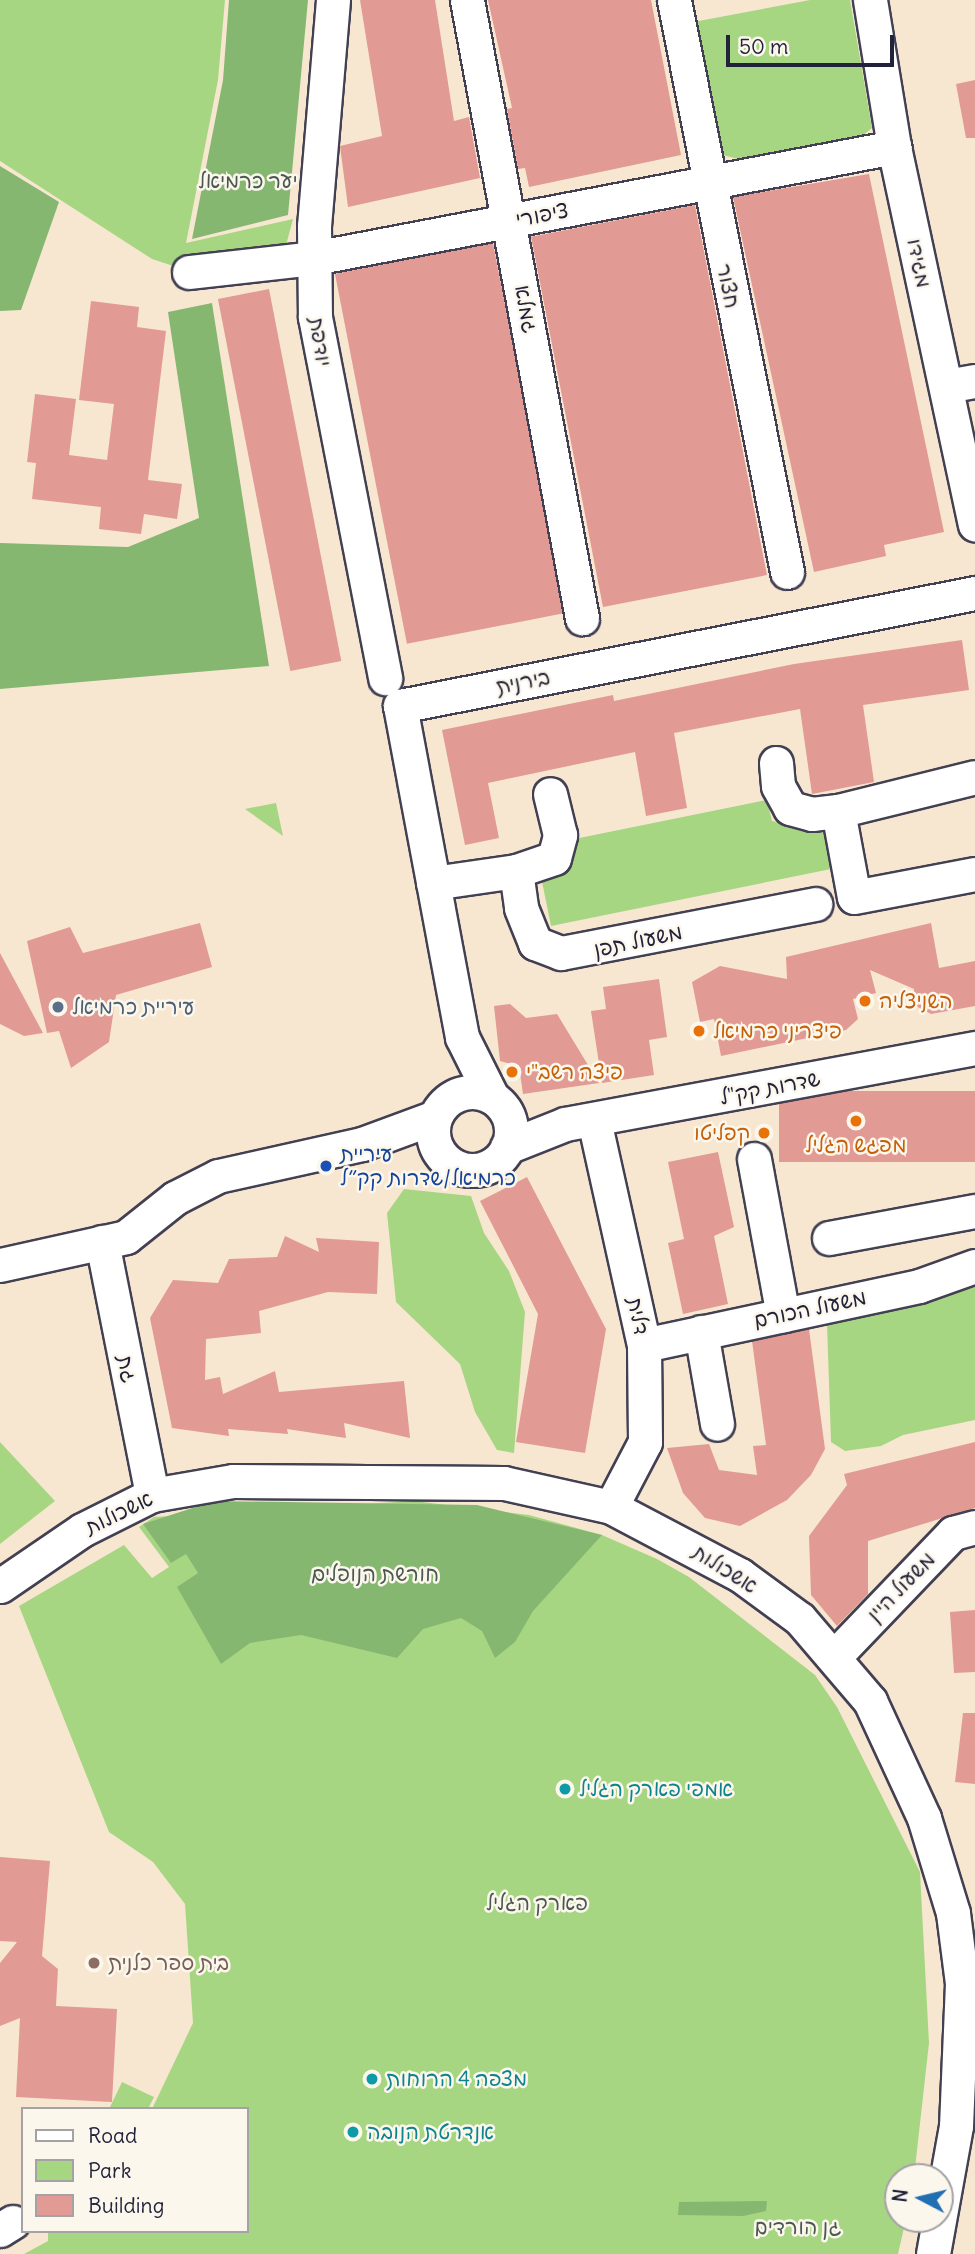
<!DOCTYPE html>
<meta charset="utf-8">
<style>
body{margin:0}
#map{position:relative;width:975px;height:2254px;overflow:hidden;background:#f7e7d1;font-family:Delius,"Playpen Sans Hebrew",sans-serif}
div>[style]{position:absolute}
.green>*{inset:0;background:#a7d683}
.forest>*{inset:0;background:#85b771}
.building>*{inset:0;background:#e29a94;transform-origin:0 0}
.roads{filter:drop-shadow(2px 0 #424052) drop-shadow(-2px 0 #424052) drop-shadow(0 2px #424052) drop-shadow(0 -2px #424052)}
.minor>*{height:33px;margin:-16.5px;padding:0 16.5px;transform-origin:16.5px;border-radius:16.5px;background:#fff}
.minor>.ring{margin:-16.5px;padding:0;box-sizing:content-box;background:none;border:33px solid #fff;border-radius:50%}
.dots>*{width:19px;height:19px;translate:-50% -50%;box-sizing:border-box;border:4px solid #fbf7ec;border-radius:50%}
span{translate:-50% -50%;white-space:nowrap;text-align:center;line-height:1.15;-webkit-text-stroke:5px #fbf7ec;paint-order:stroke}
.park-label{font-size:21px;color:#4a5851}
.street-label{font-size:21px;color:#22223b}
.food-label{font-size:21px;color:#c56008}
.left{translate:0 -50%;text-align:left}
.right{translate:-100% -50%;text-align:right}
.service-label{font-size:21px;color:#4e5e75}
.transit-label{font-size:21px;color:#164399}
.culture-label{font-size:21px;color:#0d838f}
.education-label{font-size:21px;color:#785e54}
.legend{position:absolute;left:21px;top:2107px;width:228px;height:126px;box-sizing:border-box;background:#fbf7ec;border:2px solid #a4a2a5;margin:0;padding:9px 12px;list-style:none;font-size:21px;color:#22223b}
.legend li{display:flex;align-items:center;gap:14px;height:35px}
.legend b{width:35px;border:2px solid #a4a2a5}
.north{position:absolute;left:884px;top:2163px;width:70px;height:70px;box-sizing:border-box;background:#fbf7ec;border:2px solid #a4a2a5;border-radius:50%;rotate:277deg;font-size:19px;font-weight:700;line-height:28px;text-align:center;color:#22223b}
.north::after{content:'';display:block;margin:auto;width:24px;height:32px;background:#1f6fb2;clip-path:polygon(50% 0,100% 100%,50% 72%,0 100%)}
.scale{position:absolute;left:726px;top:35px;width:168px;height:32px;box-sizing:border-box;border:4px solid #22223b;border-top:0;padding-left:9px;font-size:21px;line-height:24px;white-space:nowrap;color:#22223b;-webkit-text-stroke:5px #fbf7ec;paint-order:stroke}
</style>
<div id="map">
<div class="green">
<div style="clip-path:polygon(0 0,225px 0,218px 80px,186px 243px,293px 219px,280px 268px,201px 275px,152px 259px,0 161px)"></div>
<div style="clip-path:polygon(810px 0,850px 0,872px 128px,852px 144px,754px 163px,711px 152px,688px 23px)"></div>
<div style="clip-path:polygon(767px 800px,772px 821px,824px 833px,831px 869px,551px 926px,535px 847px)"></div>
<div style="clip-path:polygon(276px 803px,283px 836px,245px 809px)"></div>
<div style="clip-path:polygon(404px 1189px,471px 1196px,484px 1233px,509px 1271px,525px 1312px,514px 1453px,497px 1450px,475px 1412px,460px 1364px,396px 1302px,387px 1213px)"></div>
<div style="clip-path:polygon(975px 1287px,975px 1420px,903px 1435px,881px 1446px,845px 1451px,831px 1442px,827px 1324px)"></div>
<div style="clip-path:polygon(0 1442px,55px 1501px,0 1544px)"></div>
<div style="clip-path:polygon(414px 1501px,529px 1515px,602px 1535px,657px 1559px,689px 1577px,815px 1675px,837px 1707px,920px 1872px,929px 2043px,914px 2177px,898px 2177px,898px 2219px,906px 2219px,898px 2254px,24px 2254px,48px 2241px,48px 2231px,247px 2231px,247px 2109px,152px 2109px,193px 2023px,185px 1904px,153px 1862px,109px 1832px,19px 1606px,124px 1545px,152px 1578px,169px 1567px,139px 1527px,154px 1517px)"></div>
<div style="clip-path:polygon(122px 2082px,154px 2097px,148px 2109px,109px 2109px)"></div>
</div>
<div class="forest">
<div style="clip-path:polygon(229px 0,308px 0,288px 215px,192px 239px,223px 80px)"></div>
<div style="clip-path:polygon(0 166px,59px 202px,21px 310px,0 311px)"></div>
<div style="clip-path:polygon(212px 303px,269px 666px,0 689px,0 543px,128px 547px,199px 518px,168px 312px)"></div>
<div style="clip-path:polygon(214px 1501px,477px 1505px,602px 1535px,533px 1611px,515px 1642px,495px 1658px,482px 1631px,461px 1618px,423px 1629px,397px 1658px,301px 1635px,250px 1643px,221px 1664px,177px 1587px,198px 1573px,186px 1554px,171px 1563px,143px 1524px)"></div>
<div style="clip-path:polygon(767px 2201px,766px 2211px,743px 2216px,678px 2215px,679px 2202px)"></div>
</div>
<div class="building">
<div style="clip-path:polygon(360px 0,435px 0,454px 121px,469px 117px,480px 178px,348px 207px,340px 146px,382px 136px)"></div>
<div style="clip-path:polygon(488px 0,651px 0,681px 155px,529px 187px,525px 168px,518px 169px,507px 109px,512px 108px)"></div>
<div style="clip-path:polygon(975px 80px,975px 138px,966px 138px,956px 84px)"></div>
<div style="clip-path:polygon(869px 174px,944px 532px,884px 545px,886px 556px,814px 572px,733px 197px)"></div>
<div style="left:695px;top:205px;width:377px;height:167px;rotate:79deg"></div>
<div style="left:493px;top:243px;width:377px;height:161px;rotate:79deg"></div>
<div style="left:269px;top:289px;width:379px;height:52px;rotate:79deg"></div>
<div style="clip-path:polygon(91px 301px,139px 307px,137px 327px,166px 331px,148px 480px,182px 484px,177px 519px,144px 514px,141px 534px,99px 529px,101px 507px,32px 499px,36px 463px,27px 462px,35px 394px,76px 399px,69px 455px,107px 460px,114px 404px,79px 400px)"></div>
<div style="clip-path:polygon(962px 640px,969px 690px,863px 705px,874px 782px,812px 794px,800px 709px,674px 733px,687px 808px,646px 816px,635px 752px,488px 783px,499px 838px,465px 845px,442px 730px,613px 695px,614px 701px,794px 664px)"></div>
<div style="clip-path:polygon(200px 923px,212px 967px,116px 995px,109px 1042px,71px 1068px,59px 1031px,47px 1033px,27px 941px,70px 927px,83px 953px)"></div>
<div style="clip-path:polygon(931px 923px,939px 968px,975px 961px,975px 1006px,931px 1014px,914px 1005px,914px 989px,870px 970px,876px 993px,853px 999px,858px 1019px,846px 1030px,721px 1056px,714px 1019px,700px 1022px,692px 982px,720px 966px,787px 979px,786px 957px)"></div>
<div style="clip-path:polygon(0 953px,43px 1033px,24px 1036px,0 1024px)"></div>
<div style="clip-path:polygon(659px 979px,667px 1037px,649px 1040px,654px 1075px,602px 1083px,591px 1011px,606px 1009px,603px 987px)"></div>
<div style="clip-path:polygon(510px 1004px,526px 1018px,557px 1014px,599px 1083px,523px 1094px,519px 1066px,500px 1061px,494px 1006px)"></div>
<div style="left:975px;top:1091px;width:71px;height:196px;rotate:90deg"></div>
<div style="clip-path:polygon(718px 1152px,734px 1227px,714px 1236px,728px 1304px,683px 1314px,668px 1243px,684px 1239px,668px 1162px)"></div>
<div style="clip-path:polygon(527px 1177px,606px 1329px,585px 1453px,516px 1442px,538px 1314px,480px 1201px)"></div>
<div style="clip-path:polygon(285px 1236px,319px 1252px,316px 1238px,379px 1242px,377px 1294px,328px 1292px,259px 1311px,261px 1333px,206px 1339px,205px 1380px,220px 1377px,223px 1394px,275px 1371px,279px 1392px,404px 1381px,410px 1438px,344px 1423px,346px 1438px,287px 1429px,288px 1434px,228px 1429px,229px 1436px,172px 1428px,150px 1318px,173px 1280px,218px 1283px,229px 1259px,277px 1257px)"></div>
<div style="clip-path:polygon(809px 1329px,825px 1449px,811px 1475px,787px 1500px,740px 1526px,705px 1518px,683px 1493px,667px 1448px,709px 1444px,719px 1470px,757px 1475px,753px 1446px,766px 1445px,752px 1341px)"></div>
<div style="clip-path:polygon(975px 1442px,975px 1508px,868px 1541px,868px 1594px,837px 1626px,811px 1595px,809px 1536px,847px 1485px,844px 1474px)"></div>
<div style="clip-path:polygon(975px 1610px,975px 1672px,954px 1673px,950px 1612px)"></div>
<div style="clip-path:polygon(963px 1713px,975px 1713px,975px 1784px,955px 1782px)"></div>
<div style="clip-path:polygon(0 1857px,50px 1861px,42px 1956px,58px 1969px,56px 2006px,117px 2009px,112px 2102px,16px 2097px,20px 2018px,0 2026px,0 1963px,17px 1942px,0 1941px)"></div>
</div>
<div class="roads">
<div class="minor">
<div style="left:333px;top:0;width:227px;rotate:94.8deg"></div>
<div style="left:314px;top:226px;width:91px;rotate:89.4deg"></div>
<div style="left:315px;top:317px;width:368px;rotate:79deg"></div>
<div style="left:467px;top:0;width:629px;rotate:79.46deg"></div>
<div style="left:674px;top:0;width:583px;rotate:78.82deg"></div>
<div style="left:870px;top:0;width:149px;rotate:80.7deg"></div>
<div style="left:894px;top:147px;width:386px;rotate:77.9deg"></div>
<div style="left:189px;top:272px;width:126px;rotate:-6.4deg"></div>
<div style="left:314px;top:258px;width:591px;rotate:-10.83deg"></div>
<div style="left:946px;top:386px;width:29px;rotate:-10deg"></div>
<div style="left:776px;top:763px;width:23px;rotate:85deg"></div>
<div style="left:778px;top:786px;width:25px;rotate:61deg"></div>
<div style="left:790px;top:808px;width:23px;rotate:15deg"></div>
<div style="left:812px;top:814px;width:26px;rotate:-7deg"></div>
<div style="left:838px;top:811px;width:87px;rotate:79.5deg"></div>
<div style="left:854px;top:897px;width:123px;rotate:-10.8deg"></div>
<div style="left:838px;top:811px;width:141px;rotate:-13.9deg"></div>
<div style="left:516px;top:871px;width:40px;rotate:-18.9deg"></div>
<div style="left:554px;top:858px;width:24px;rotate:-75deg"></div>
<div style="left:560px;top:835px;width:42px;rotate:-103.7deg"></div>
<div style="left:433px;top:883px;width:84px;rotate:-8.2deg"></div>
<div style="left:516px;top:871px;width:37px;rotate:82deg"></div>
<div style="left:521px;top:908px;width:38px;rotate:68deg"></div>
<div style="left:535px;top:943px;width:28px;rotate:21deg"></div>
<div style="left:561px;top:953px;width:259px;rotate:-10.9deg"></div>
<div class="ring" style="left:433px;top:1092px;width:45px;height:45px"></div>
<div style="left:492px;top:1097px;width:67px;rotate:-116.6deg"></div>
<div style="left:462px;top:1037px;width:337px;rotate:-100.6deg"></div>
<div style="left:400px;top:706px;width:586px;rotate:-11.12deg"></div>
<div style="left:594px;top:1120px;width:230px;rotate:77.5deg"></div>
<div style="left:644px;top:1345px;width:97px;rotate:89.4deg"></div>
<div style="left:645px;top:1442px;width:73px;rotate:117.6deg"></div>
<div style="left:507px;top:1147px;width:62px;rotate:-21.6deg"></div>
<div style="left:565px;top:1124px;width:417px;rotate:-10.5deg"></div>
<div style="left:754px;top:1159px;width:159px;rotate:79.5deg"></div>
<div style="left:829px;top:1238px;width:148px;rotate:-10.5deg"></div>
<div style="left:102px;top:1242px;width:258px;rotate:78.8deg"></div>
<div style="left:0;top:1265px;width:129px;rotate:-12.5deg"></div>
<div style="left:126px;top:1237px;width:63px;rotate:-38.5deg"></div>
<div style="left:175px;top:1198px;width:48px;rotate:-27.1deg"></div>
<div style="left:218px;top:1176px;width:148px;rotate:-12.5deg"></div>
<div style="left:362px;top:1144px;width:78px;rotate:-20.3deg"></div>
<div style="left:701px;top:1332px;width:93px;rotate:80.1deg"></div>
<div style="left:644px;top:1345px;width:281px;rotate:-12.1deg"></div>
<div style="left:919px;top:1286px;width:59px;rotate:-19.7deg"></div>
<div style="left:0;top:1586px;width:99px;rotate:-34.3deg"></div>
<div style="left:82px;top:1530px;width:78px;rotate:-26.6deg"></div>
<div style="left:152px;top:1495px;width:82px;rotate:-9.8deg"></div>
<div style="left:233px;top:1481px;width:271px;rotate:0.4deg"></div>
<div style="left:504px;top:1483px;width:110px;rotate:12.6deg"></div>
<div style="left:611px;top:1507px;width:146px;rotate:27.8deg"></div>
<div style="left:740px;top:1575px;width:74px;rotate:36.3deg"></div>
<div style="left:800px;top:1619px;width:108px;rotate:49.5deg"></div>
<div style="left:870px;top:1701px;width:129px;rotate:65.2deg"></div>
<div style="left:924px;top:1818px;width:99px;rotate:73deg"></div>
<div style="left:953px;top:1913px;width:71px;rotate:82.7deg"></div>
<div style="left:962px;top:1983px;width:143px;rotate:92.4deg"></div>
<div style="left:956px;top:2126px;width:130px;rotate:100.2deg"></div>
<div style="left:834px;top:1657px;width:172px;rotate:-46.2deg"></div>
<div style="left:953px;top:1533px;width:23px;rotate:-15deg"></div>
<div style="left:0;top:2230px;width:15px;rotate:-32deg"></div>
</div>
</div>
<div class="dots">
<div style="left:865px;top:1001px;background:#e8710a"></div>
<div style="left:58px;top:1007px;background:#5c6f8a"></div>
<div style="left:699px;top:1031px;background:#e8710a"></div>
<div style="left:512px;top:1072px;background:#e8710a"></div>
<div style="left:856px;top:1121px;background:#e8710a"></div>
<div style="left:764px;top:1133px;background:#e8710a"></div>
<div style="left:326px;top:1166px;background:#1a4fb4"></div>
<div style="left:565px;top:1789px;background:#0f9aa8"></div>
<div style="left:94px;top:1963px;background:#8d6e63"></div>
<div style="left:372px;top:2079px;background:#0f9aa8"></div>
<div style="left:353px;top:2132px;background:#0f9aa8"></div>
</div>
<div class="park-label">
<span style="left:248px;top:181px">יער כרמיאל</span>
<span style="left:375px;top:1574px">חורשת הנופלים</span>
<span style="left:537px;top:1903px">פארק הגליל</span>
<span style="left:798px;top:2227px">גן הורדים</span>
</div>
<div class="street-label">
<span style="left:542px;top:215px;rotate:-11deg">ציפורי</span>
<span style="left:919px;top:263px;rotate:78deg">מגידו</span>
<span style="left:728px;top:286px;rotate:78deg">חצור</span>
<span style="left:526px;top:309px;rotate:80deg">גמלא</span>
<span style="left:320px;top:342px;rotate:81deg">יודפת</span>
<span style="left:523px;top:682px;rotate:-11deg">בירנית</span>
<span style="left:638px;top:941px;rotate:-12deg">משעול תפן</span>
<span style="left:770px;top:1088px;rotate:-11deg">שדרות קק"ל</span>
<span style="left:810px;top:1309px;rotate:-12deg">משעול הכורם</span>
<span style="left:638px;top:1316px;rotate:78deg">דלית</span>
<span style="left:127px;top:1369px;rotate:79deg">גת</span>
<span style="left:119px;top:1513px;rotate:-26deg">אשכולות</span>
<span style="left:725px;top:1569px;rotate:32deg">אשכולות</span>
<span style="left:901px;top:1587px;rotate:-46deg">משעול היין</span>
</div>
<div class="food-label">
<span class="left" style="left:879px;top:1001px">השניצליה</span>
<span class="left" style="left:713px;top:1031px">פיצריני כרמיאל</span>
<span class="left" style="left:526px;top:1072px">פיצה רשב"י</span>
<span class="right" style="left:750px;top:1133px">קפליטו</span>
<span style="left:856px;top:1145px">מפגש הגליל</span>
</div>
<div class="service-label">
<span class="left" style="left:72px;top:1007px">עיריית כרמיאל</span>
</div>
<div class="transit-label">
<span class="left" style="left:340px;top:1166px">עיריית<br>כרמיאל/שדרות קק״ל</span>
</div>
<div class="culture-label">
<span class="left" style="left:579px;top:1789px">אמפי פארק הגליל</span>
<span class="left" style="left:386px;top:2079px">מצפה 4 הרוחות</span>
<span class="left" style="left:367px;top:2132px">אנדרטת הנובה</span>
</div>
<div class="education-label">
<span class="left" style="left:108px;top:1963px">בית ספר כלנית</span>
</div>
<ul class="legend">
<li><b style="height:9px;background:#fff"></b>Road</li>
<li><b style="height:19px;background:#a7d683"></b>Park</li>
<li><b style="height:19px;background:#e29a94"></b>Building</li>
</ul>
<div class="north">N</div>
<div class="scale">50 m</div>
</div>
